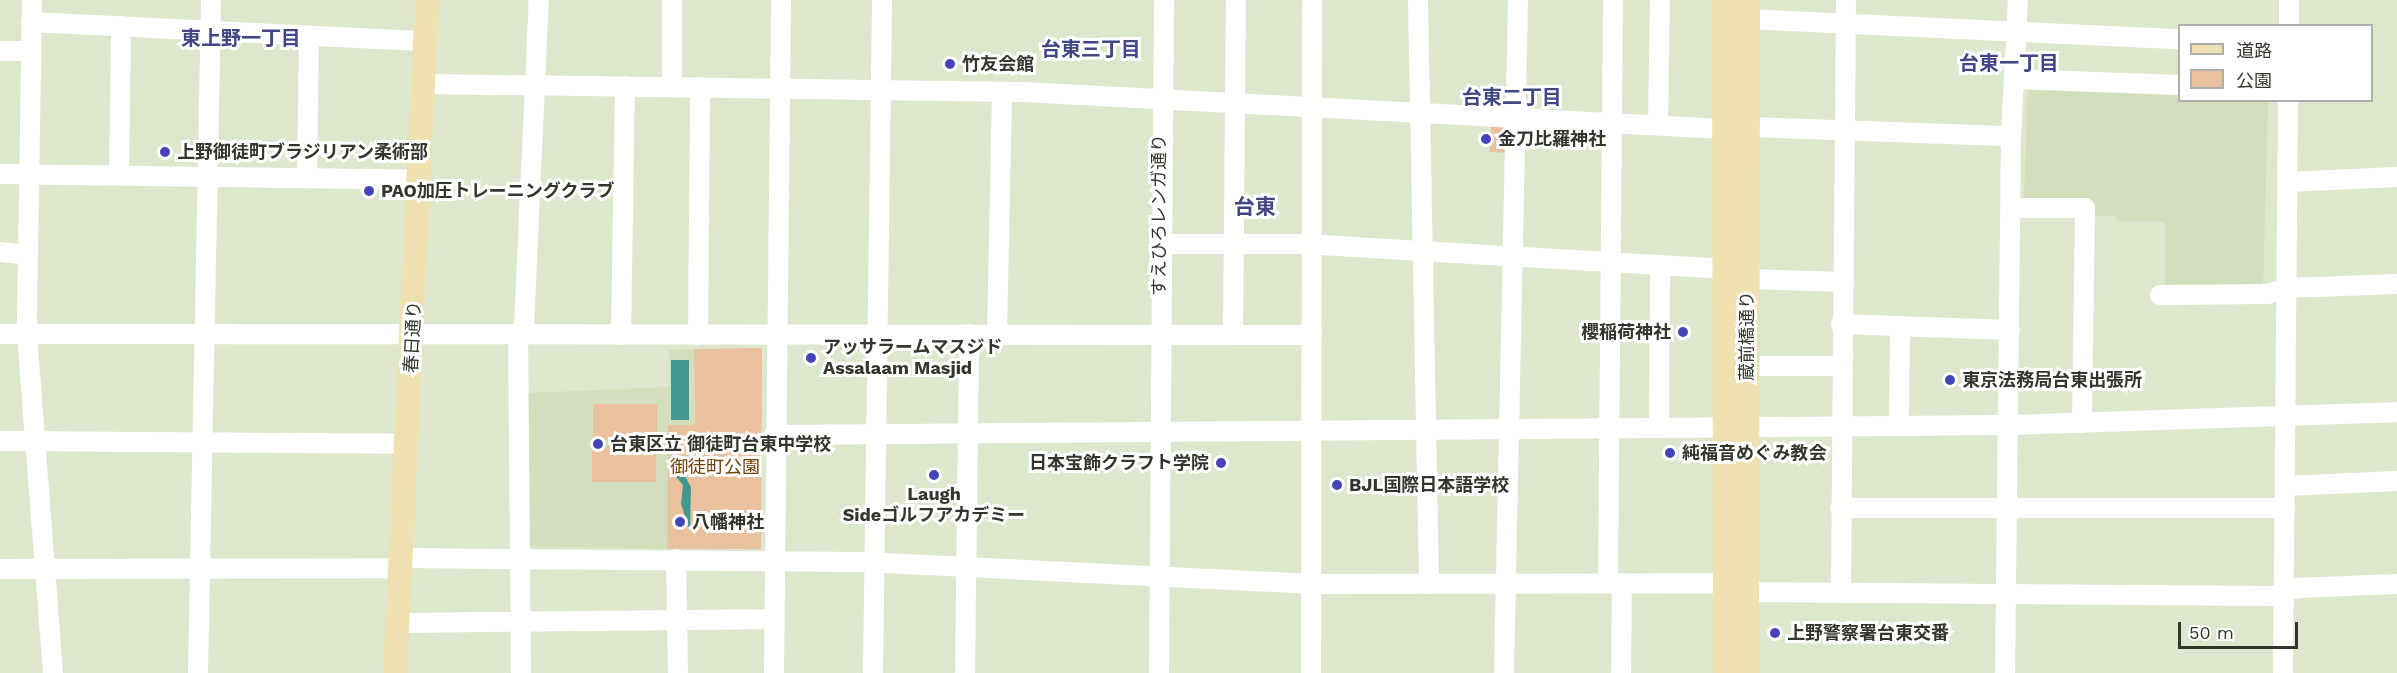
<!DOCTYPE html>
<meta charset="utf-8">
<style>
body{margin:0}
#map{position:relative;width:2397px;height:673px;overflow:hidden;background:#dde7cd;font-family:"Work Sans","Noto Sans JP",sans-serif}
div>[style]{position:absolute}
.built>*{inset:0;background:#d2debc}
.green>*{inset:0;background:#e9c19e;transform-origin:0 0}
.water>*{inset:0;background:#42988e;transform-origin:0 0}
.minor>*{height:20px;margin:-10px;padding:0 10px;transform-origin:10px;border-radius:10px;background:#fff}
.major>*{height:24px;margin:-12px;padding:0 12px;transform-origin:12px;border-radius:12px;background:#efe0af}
.dots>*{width:16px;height:16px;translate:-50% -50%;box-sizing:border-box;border:3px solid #fff;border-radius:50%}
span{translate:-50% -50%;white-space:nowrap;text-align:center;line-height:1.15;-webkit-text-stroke:6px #fff;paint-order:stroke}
.poi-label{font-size:18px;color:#33362c;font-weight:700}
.left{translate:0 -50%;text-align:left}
.right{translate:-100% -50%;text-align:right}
.street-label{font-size:18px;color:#33362c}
.park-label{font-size:18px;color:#6e3f06}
.neighbourhood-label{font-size:20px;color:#414784;font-weight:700}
.quarter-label{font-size:21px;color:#414784;font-weight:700}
.legend{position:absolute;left:2178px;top:24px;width:195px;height:78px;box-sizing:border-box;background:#fff;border:2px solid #adafab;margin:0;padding:8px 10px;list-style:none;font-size:18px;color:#33362c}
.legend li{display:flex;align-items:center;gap:12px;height:30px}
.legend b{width:30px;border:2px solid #adafab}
.scale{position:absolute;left:2178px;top:622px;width:120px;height:27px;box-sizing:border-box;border:3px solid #33362c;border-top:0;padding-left:8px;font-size:18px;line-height:21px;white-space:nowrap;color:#33362c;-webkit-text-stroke:4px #fff;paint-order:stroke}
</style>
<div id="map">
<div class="built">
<div style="clip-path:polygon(2028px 84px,2179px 90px,2180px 100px,2268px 101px,2263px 290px,2165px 289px,2165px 222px,2117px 221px,2116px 216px,2087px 216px,2024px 200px)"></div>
<div style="clip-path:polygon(694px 349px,695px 425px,668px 425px,667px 549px,527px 546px,528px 393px,670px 387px,669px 350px)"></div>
</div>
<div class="green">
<div style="left:1491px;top:125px;width:19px;height:27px;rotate:3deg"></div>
<div style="clip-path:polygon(762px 348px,761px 549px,667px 549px,668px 425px,695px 425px,694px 349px)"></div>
<div style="left:593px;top:404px;width:64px;height:36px"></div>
<div style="left:592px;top:446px;width:64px;height:36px"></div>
</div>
<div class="water">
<div style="left:671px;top:360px;width:18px;height:60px"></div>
<div style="clip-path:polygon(680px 467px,691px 487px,690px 531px,681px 504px,683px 485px,673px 473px)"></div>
</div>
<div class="minor">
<div style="left:32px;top:0;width:335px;rotate:90.9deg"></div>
<div style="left:27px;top:335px;width:339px;rotate:85.6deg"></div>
<div style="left:672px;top:0;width:86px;rotate:90deg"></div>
<div style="left:1418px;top:0;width:584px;rotate:88.92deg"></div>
<div style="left:1748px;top:19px;width:432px;rotate:2.7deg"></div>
<div style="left:31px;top:22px;width:395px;rotate:2.8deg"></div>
<div style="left:2289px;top:26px;width:26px;rotate:-90deg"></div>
<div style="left:0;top:51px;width:31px"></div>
<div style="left:2014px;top:79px;width:166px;rotate:2.1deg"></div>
<div style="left:424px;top:84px;width:600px;rotate:0.76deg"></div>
<div style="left:1024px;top:92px;width:700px;rotate:3.03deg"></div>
<div style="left:1658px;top:125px;width:125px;rotate:-89.1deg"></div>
<div style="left:1749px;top:127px;width:262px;rotate:2deg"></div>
<div style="left:0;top:174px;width:420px;rotate:0.8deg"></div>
<div style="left:119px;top:174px;width:148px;rotate:-89.2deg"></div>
<div style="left:307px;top:177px;width:141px;rotate:-89.2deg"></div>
<div style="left:2288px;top:182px;width:109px;rotate:-2.6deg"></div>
<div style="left:2011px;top:208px;width:74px"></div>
<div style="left:2085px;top:208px;width:215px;rotate:90.8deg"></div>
<div style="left:1159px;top:244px;width:145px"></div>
<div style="left:1304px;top:244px;width:419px;rotate:3.4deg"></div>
<div style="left:0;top:252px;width:27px;rotate:6deg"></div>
<div style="left:1748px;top:279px;width:94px;rotate:1.8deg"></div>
<div style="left:2160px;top:295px;width:108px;rotate:-0.5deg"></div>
<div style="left:2268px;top:294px;width:20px;rotate:-18deg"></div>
<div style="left:2287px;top:288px;width:110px;rotate:-2.1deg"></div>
<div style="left:1841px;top:324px;width:169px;rotate:2deg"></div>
<div style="left:0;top:334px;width:1312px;rotate:0.04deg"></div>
<div style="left:997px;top:334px;width:242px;rotate:-88.8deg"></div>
<div style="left:621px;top:335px;width:249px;rotate:-89.1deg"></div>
<div style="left:698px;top:335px;width:248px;rotate:-89.5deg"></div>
<div style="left:1233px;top:335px;width:335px;rotate:-89.5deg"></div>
<div style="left:1747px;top:366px;width:94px"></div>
<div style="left:1899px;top:425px;width:99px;rotate:-89.4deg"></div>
<div style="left:1659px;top:426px;width:160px;rotate:-89.6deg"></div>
<div style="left:774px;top:435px;width:1235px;rotate:-0.46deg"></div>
<div style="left:2009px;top:425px;width:388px;rotate:-1.9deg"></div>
<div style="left:0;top:441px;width:408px;rotate:0.4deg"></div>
<div style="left:2286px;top:486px;width:111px;rotate:-2.6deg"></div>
<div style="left:1840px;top:508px;width:445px"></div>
<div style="left:402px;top:558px;width:462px;rotate:0.5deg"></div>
<div style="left:864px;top:562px;width:449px;rotate:2.8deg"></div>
<div style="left:1312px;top:584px;width:412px;rotate:-0.1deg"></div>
<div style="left:676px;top:559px;width:114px;rotate:89deg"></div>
<div style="left:0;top:569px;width:401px;rotate:-0.1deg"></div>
<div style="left:1608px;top:583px;width:583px;rotate:-89.51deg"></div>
<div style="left:1747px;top:592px;width:525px;rotate:0.44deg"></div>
<div style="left:2272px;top:596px;width:26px;rotate:-18deg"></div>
<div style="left:2297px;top:588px;width:100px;rotate:-2.3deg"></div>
<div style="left:1841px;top:593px;width:593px;rotate:-89.52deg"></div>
<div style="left:398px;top:623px;width:376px;rotate:-0.6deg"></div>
<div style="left:198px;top:673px;width:673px;rotate:-88.89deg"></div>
<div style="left:521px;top:673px;width:338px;rotate:-90.5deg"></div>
<div style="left:518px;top:335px;width:11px;rotate:-56deg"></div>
<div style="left:524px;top:326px;width:326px;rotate:-87.4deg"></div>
<div style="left:774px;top:673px;width:673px;rotate:-89.4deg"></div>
<div style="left:873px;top:673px;width:673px;rotate:-89.23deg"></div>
<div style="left:965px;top:673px;width:339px;rotate:-89.3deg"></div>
<div style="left:1159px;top:673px;width:673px;rotate:-89.57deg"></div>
<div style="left:1311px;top:673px;width:673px;rotate:-89.91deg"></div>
<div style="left:1504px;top:673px;width:673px;rotate:-88.81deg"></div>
<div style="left:1621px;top:673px;width:90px;rotate:-89.4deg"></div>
<div style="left:2005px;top:673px;width:537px;rotate:-89.36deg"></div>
<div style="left:2011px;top:136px;width:136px;rotate:-87.1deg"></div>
<div style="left:2283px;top:673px;width:573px;rotate:-89.5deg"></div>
</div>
<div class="major">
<div style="left:1724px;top:0;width:673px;rotate:89.91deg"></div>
<div style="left:395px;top:673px;width:674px;rotate:-87.28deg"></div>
<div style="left:1747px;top:673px;width:673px;rotate:-89.91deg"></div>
</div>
<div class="dots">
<div style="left:950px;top:64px;background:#4544b9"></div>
<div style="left:1486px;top:139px;background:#4544b9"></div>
<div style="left:165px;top:152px;background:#4544b9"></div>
<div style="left:369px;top:191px;background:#4544b9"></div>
<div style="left:1683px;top:332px;background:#4544b9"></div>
<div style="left:811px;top:358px;background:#4544b9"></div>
<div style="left:1950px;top:380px;background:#4544b9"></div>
<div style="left:598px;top:444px;background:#4544b9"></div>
<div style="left:1670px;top:453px;background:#4544b9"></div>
<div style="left:1221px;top:463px;background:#4544b9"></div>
<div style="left:934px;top:475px;background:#4544b9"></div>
<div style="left:1337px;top:485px;background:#4544b9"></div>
<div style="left:680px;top:522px;background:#4544b9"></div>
<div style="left:1775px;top:633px;background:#4544b9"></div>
</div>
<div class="poi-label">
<span class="left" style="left:962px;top:64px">竹友会館</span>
<span class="left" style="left:1498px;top:139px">金刀比羅神社</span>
<span class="left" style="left:177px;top:152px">上野御徒町ブラジリアン柔術部</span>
<span class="left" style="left:381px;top:191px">PAO加圧トレーニングクラブ</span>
<span class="right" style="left:1671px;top:332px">櫻稲荷神社</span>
<span class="left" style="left:823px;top:358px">アッサラームマスジド<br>Assalaam Masjid</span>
<span class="left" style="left:1962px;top:380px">東京法務局台東出張所</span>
<span class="left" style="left:610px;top:444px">台東区立 御徒町台東中学校</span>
<span class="left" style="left:1682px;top:453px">純福音めぐみ教会</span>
<span class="right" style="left:1209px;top:463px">日本宝飾クラフト学院</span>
<span class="left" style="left:1349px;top:485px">BJL国際日本語学校</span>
<span style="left:934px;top:505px">Laugh<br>Sideゴルフアカデミー</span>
<span class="left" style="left:692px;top:522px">八幡神社</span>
<span class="left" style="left:1787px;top:633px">上野警察署台東交番</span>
</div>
<div class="street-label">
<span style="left:1159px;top:215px;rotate:-90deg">すえひろレンガ通り</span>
<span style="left:1747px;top:336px;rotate:-90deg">蔵前橋通り</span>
<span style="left:413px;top:337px;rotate:-87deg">春日通り</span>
</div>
<div class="park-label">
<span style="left:715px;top:467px">御徒町公園</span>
</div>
<div class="neighbourhood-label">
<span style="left:241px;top:38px">東上野一丁目</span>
<span style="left:1091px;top:49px">台東三丁目</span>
<span style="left:2009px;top:63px">台東一丁目</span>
<span style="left:1512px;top:97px">台東二丁目</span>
</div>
<div class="quarter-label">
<span style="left:1255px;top:207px">台東</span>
</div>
<ul class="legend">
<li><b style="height:8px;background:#efe0af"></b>道路</li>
<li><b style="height:16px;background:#e9c19e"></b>公園</li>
</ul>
<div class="scale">50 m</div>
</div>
